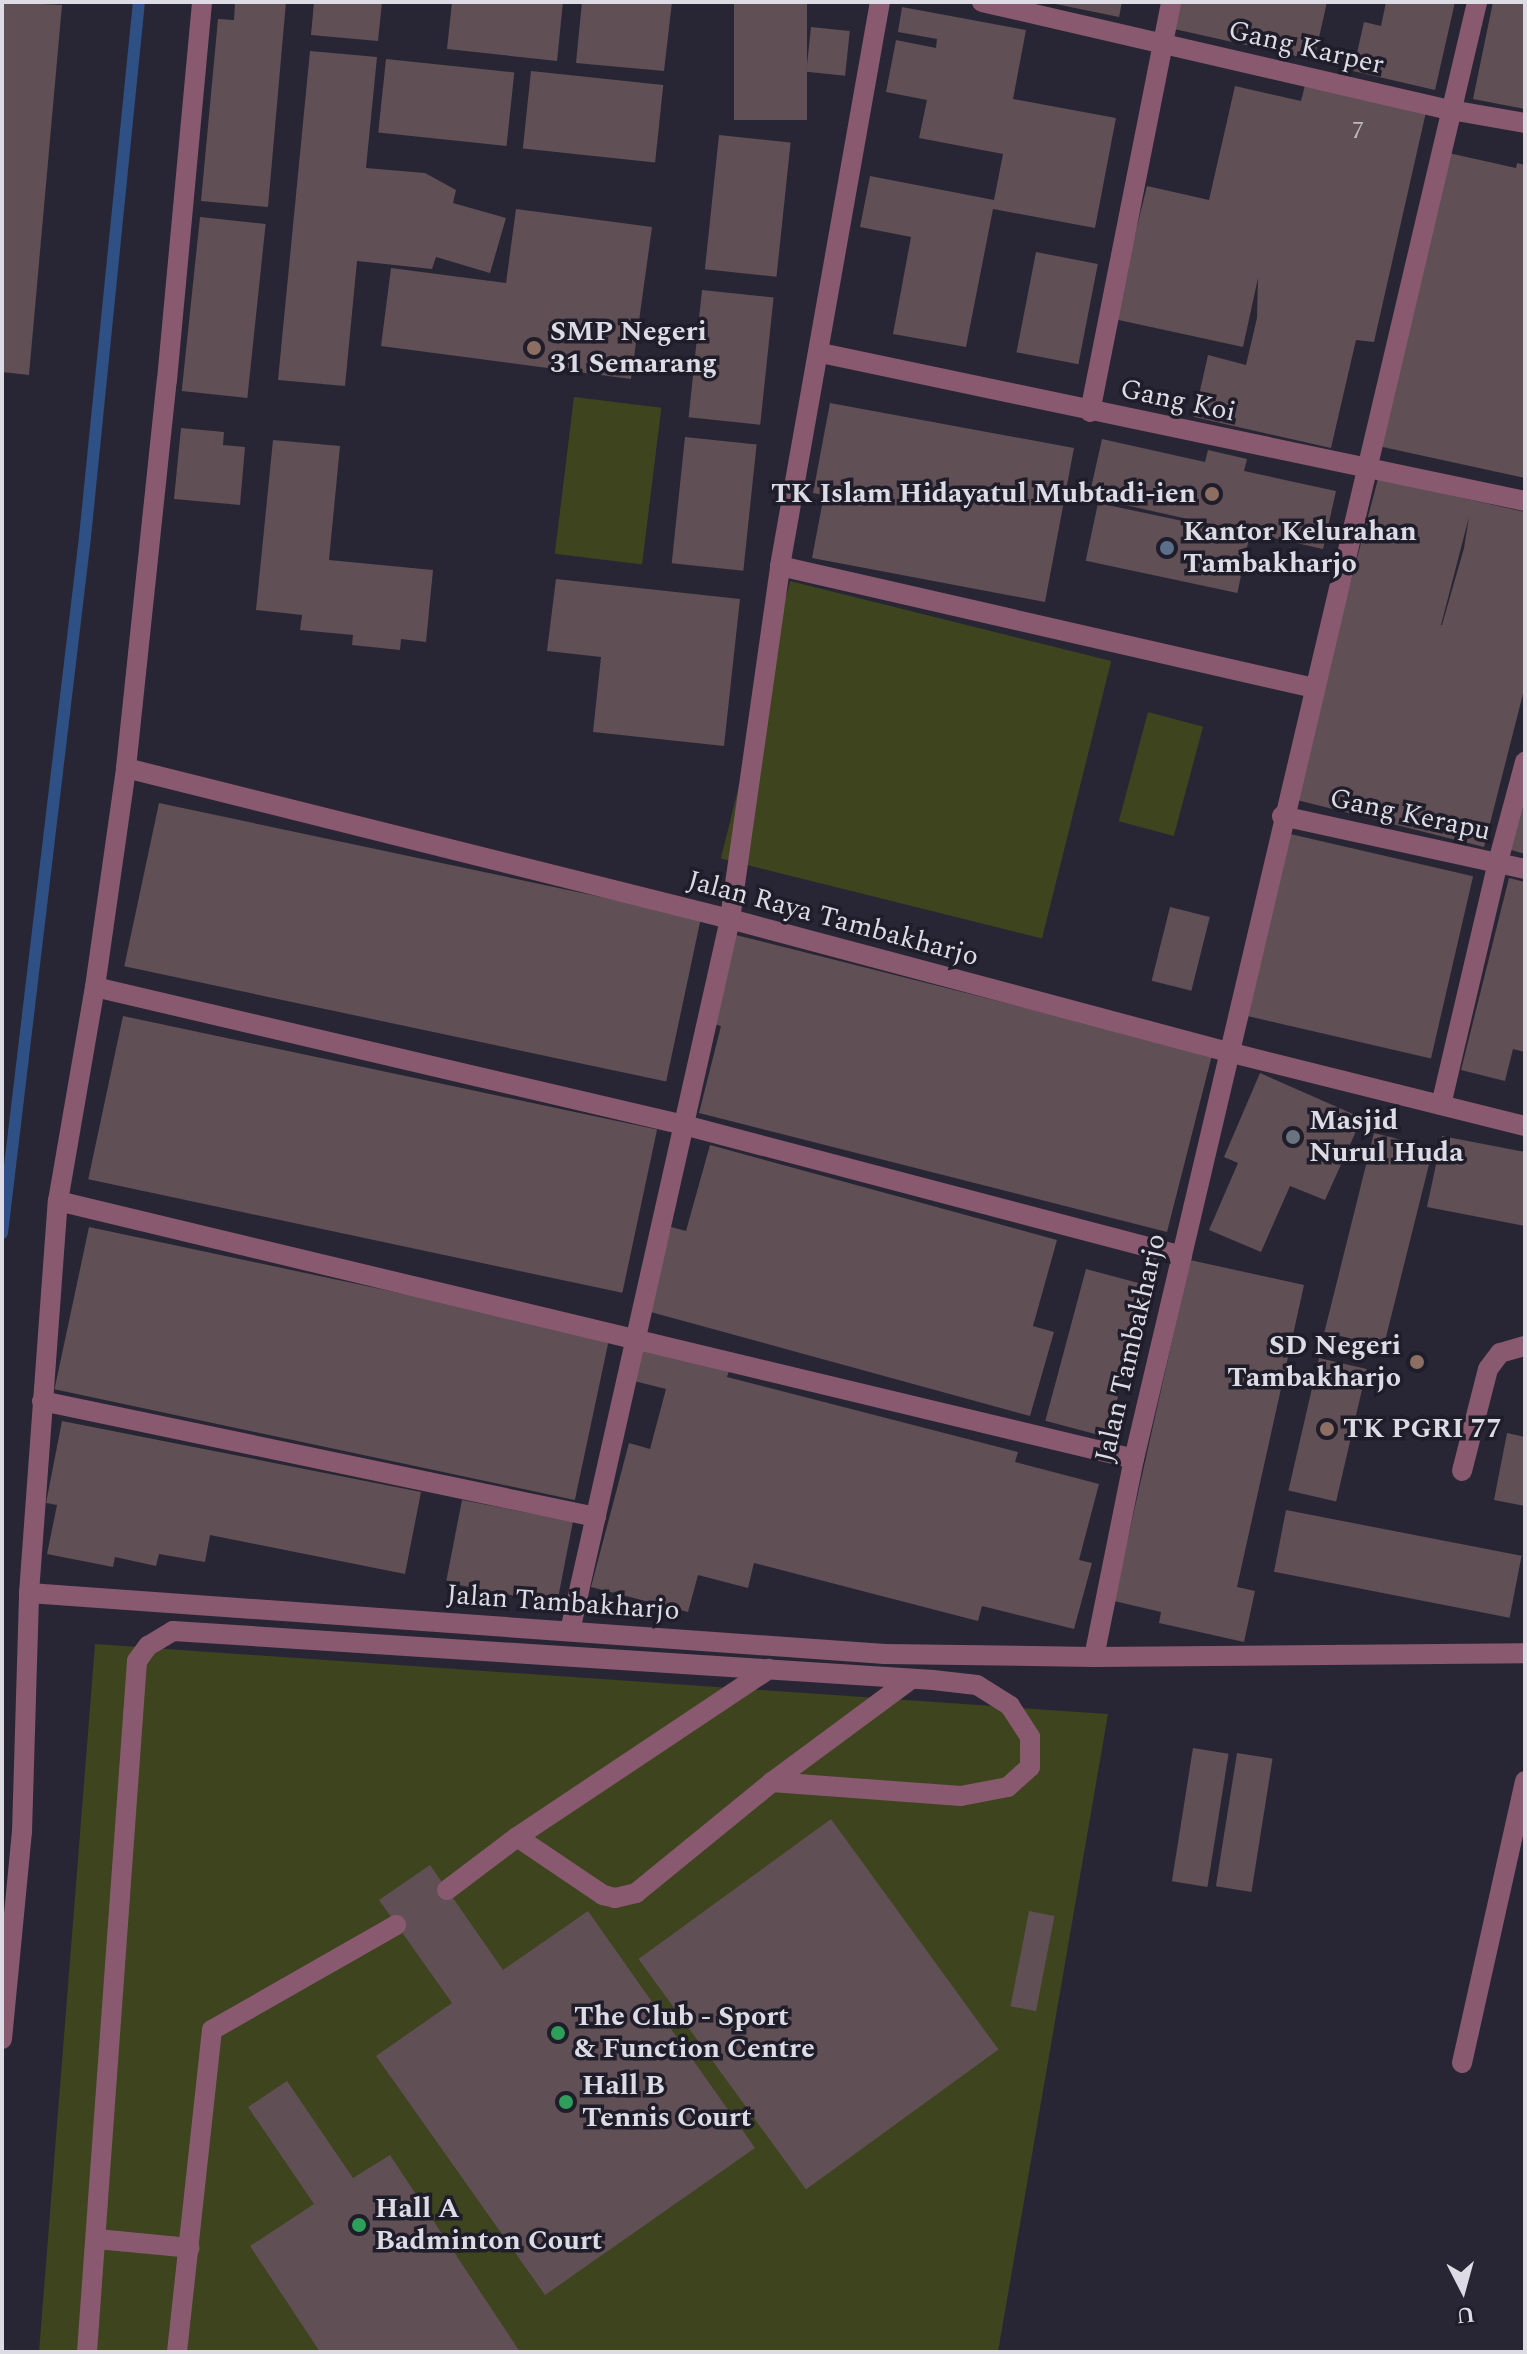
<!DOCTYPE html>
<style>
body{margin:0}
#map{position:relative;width:1527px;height:2354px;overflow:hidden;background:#282634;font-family:Spectral,serif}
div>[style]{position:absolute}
.green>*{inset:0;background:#3d441e;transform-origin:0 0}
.stream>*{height:12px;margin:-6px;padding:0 6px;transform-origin:6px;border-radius:6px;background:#2e5084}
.building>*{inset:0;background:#604f54;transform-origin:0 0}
.service>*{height:20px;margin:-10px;padding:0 10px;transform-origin:10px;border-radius:10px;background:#895970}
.minor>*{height:20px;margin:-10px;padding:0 10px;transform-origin:10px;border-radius:10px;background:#895970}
.dots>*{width:22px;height:22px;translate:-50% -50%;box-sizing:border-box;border:4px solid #1f1d2a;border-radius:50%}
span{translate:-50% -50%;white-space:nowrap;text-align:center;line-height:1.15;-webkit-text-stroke:7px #1f1d2a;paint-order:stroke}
.number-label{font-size:24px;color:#beb9c1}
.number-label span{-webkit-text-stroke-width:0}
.street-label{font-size:28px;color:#dddce5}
.poi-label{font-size:28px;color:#dddce5;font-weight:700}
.left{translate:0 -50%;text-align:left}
.right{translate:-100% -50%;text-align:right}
.frame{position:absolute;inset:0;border:4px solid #dddce5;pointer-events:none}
.north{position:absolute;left:1423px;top:2250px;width:80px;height:80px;-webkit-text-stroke:6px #1f1d2a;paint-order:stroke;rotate:174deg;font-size:22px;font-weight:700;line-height:32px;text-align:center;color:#dddce5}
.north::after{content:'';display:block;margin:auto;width:28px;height:36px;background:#dddce5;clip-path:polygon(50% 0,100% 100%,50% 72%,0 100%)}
</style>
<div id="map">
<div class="green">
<div style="left:574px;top:397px;width:88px;height:158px;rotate:7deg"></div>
<div style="left:790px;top:581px;width:331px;height:286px;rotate:14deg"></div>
<div style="left:1148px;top:712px;width:57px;height:113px;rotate:15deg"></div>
<div style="clip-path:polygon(95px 1644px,1108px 1714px,998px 2352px,39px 2352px)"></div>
</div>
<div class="stream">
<div style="left:2px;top:1233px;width:701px;rotate:-83.2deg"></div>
<div style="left:85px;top:537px;width:538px;rotate:-84.24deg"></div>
</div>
<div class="building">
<div style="clip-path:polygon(2px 2px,62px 5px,29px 375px,2px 372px)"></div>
<div style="clip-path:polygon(235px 2px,286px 2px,268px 207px,201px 201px,218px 19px,234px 20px)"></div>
<div style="clip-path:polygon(314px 2px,382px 2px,378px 41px,311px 35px)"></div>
<div style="clip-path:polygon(452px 2px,563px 2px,557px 61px,447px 49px)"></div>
<div style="clip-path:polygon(582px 2px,672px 2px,664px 71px,576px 63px)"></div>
<div style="left:734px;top:2px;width:73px;height:118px"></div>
<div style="clip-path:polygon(1046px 2px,1122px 2px,1119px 17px)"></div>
<div style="clip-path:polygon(1180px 2px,1327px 2px,1314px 60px,1174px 29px)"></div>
<div style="clip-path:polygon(1386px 2px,1455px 2px,1435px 90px,1353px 71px,1364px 22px,1381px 26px)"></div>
<div style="clip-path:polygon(1493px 2px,1525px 2px,1525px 109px,1473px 99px)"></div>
<div style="clip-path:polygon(902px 7px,1026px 30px,1013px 99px,1116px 118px,1095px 228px,993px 209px,966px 347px,893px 334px,911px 237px,860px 227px,870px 176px,994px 200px,1003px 154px,919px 138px,927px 100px,886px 92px,896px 40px,936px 48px,937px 39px,898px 32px)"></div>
<div style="left:811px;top:27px;width:39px;height:45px;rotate:6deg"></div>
<div style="clip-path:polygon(310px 51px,377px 57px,366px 168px,425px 173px,456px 190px,453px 203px,506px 218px,490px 273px,436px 257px,432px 269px,357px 261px,345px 386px,278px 380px)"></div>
<div style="left:386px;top:59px;width:129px;height:74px;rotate:6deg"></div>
<div style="left:531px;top:71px;width:133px;height:78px;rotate:6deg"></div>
<div style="clip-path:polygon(1305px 85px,1426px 112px,1374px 342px,1356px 340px,1331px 448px,1194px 417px,1208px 355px,1246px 365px,1257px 318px,1258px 278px,1243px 347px,1114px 319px,1147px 186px,1209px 200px,1235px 86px,1301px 101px)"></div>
<div style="left:719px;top:135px;width:72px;height:135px;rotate:6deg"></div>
<div style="clip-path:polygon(1444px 152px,1516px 168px,1517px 163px,1525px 165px,1525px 478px,1378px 446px)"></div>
<div style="clip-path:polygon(516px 209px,652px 227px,631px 379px,381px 346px,391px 268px,506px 283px)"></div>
<div style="left:200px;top:217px;width:66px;height:175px;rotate:6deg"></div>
<div style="left:1036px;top:252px;width:63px;height:102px;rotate:11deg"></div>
<div style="left:702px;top:290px;width:72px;height:128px;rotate:6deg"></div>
<div style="clip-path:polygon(830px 403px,1074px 448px,1045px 602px,812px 558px,824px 495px,813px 493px)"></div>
<div style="clip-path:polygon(181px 428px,224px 432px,223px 445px,245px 447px,240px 505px,174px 499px)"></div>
<div style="left:685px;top:437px;width:72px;height:127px;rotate:6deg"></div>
<div style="clip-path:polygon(1102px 439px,1205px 462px,1208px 450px,1247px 459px,1244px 471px,1336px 491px,1323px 549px,1089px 497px)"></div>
<div style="clip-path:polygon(273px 440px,340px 446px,329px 560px,433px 570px,426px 642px,401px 639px,400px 650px,352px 645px,353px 635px,300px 630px,302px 615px,256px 610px)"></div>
<div style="clip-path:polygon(evenodd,1378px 479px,1525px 512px,1525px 686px,1484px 847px,1293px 799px,1378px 479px,1469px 517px,1464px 548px,1442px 625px,1441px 625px,1469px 517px)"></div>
<div style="left:1098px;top:503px;width:155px;height:59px;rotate:12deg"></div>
<div style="clip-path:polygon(556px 579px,740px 599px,724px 746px,593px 732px,601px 657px,547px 651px)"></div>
<div style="left:159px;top:803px;width:554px;height:167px;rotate:12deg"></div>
<div style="clip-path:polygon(1524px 804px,1525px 804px,1525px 854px,1511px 850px)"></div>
<div style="left:1286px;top:833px;width:192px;height:187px;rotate:13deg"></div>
<div style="clip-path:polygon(1509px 878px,1525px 882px,1525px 1052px,1513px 1049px,1505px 1081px,1461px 1070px)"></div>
<div style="left:1170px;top:907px;width:41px;height:76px;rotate:14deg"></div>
<div style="clip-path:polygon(736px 935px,1212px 1055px,1167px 1232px,699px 1113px,721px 1026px,714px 1024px)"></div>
<div style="left:123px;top:1016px;width:546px;height:167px;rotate:12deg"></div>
<div style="clip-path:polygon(1260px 1073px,1362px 1118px,1325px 1200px,1290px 1186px,1261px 1252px,1209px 1230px,1238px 1163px,1224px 1157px)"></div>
<div style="left:1374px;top:1133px;width:61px;height:205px;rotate:14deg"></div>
<div style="clip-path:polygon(1442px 1136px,1525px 1152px,1525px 1226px,1427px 1207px)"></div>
<div style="clip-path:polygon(710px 1145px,1057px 1240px,1033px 1326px,1054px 1332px,1030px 1416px,647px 1311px,671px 1227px,686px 1231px)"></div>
<div style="left:89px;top:1227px;width:532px;height:166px;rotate:12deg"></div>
<div style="clip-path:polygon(1190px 1260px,1304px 1285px,1237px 1587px,1255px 1591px,1244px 1642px,1159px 1623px,1161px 1612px,1114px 1601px)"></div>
<div style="left:1086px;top:1269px;width:64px;height:157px;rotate:15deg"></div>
<div style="clip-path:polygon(642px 1350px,729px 1371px,727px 1377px,1018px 1452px,1015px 1462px,1099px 1484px,1079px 1560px,1092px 1563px,1074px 1629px,982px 1606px,978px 1621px,754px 1563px,748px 1588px,698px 1575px,688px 1612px,591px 1587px,629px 1443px,650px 1449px,666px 1389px,634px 1381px)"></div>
<div style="left:1319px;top:1358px;width:49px;height:136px;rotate:13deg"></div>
<div style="clip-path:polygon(62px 1421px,421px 1492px,405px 1574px,210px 1535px,205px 1562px,159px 1554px,156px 1566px,115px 1557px,113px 1567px,47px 1554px,57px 1505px,46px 1503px)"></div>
<div style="clip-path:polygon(1507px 1433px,1525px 1437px,1525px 1506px,1494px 1500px)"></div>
<div style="left:462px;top:1500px;width:113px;height:84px;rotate:11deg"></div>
<div style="left:1286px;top:1510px;width:240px;height:63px;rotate:11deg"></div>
<div style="left:1193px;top:1748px;width:36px;height:135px;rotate:9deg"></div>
<div style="left:1237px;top:1753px;width:36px;height:135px;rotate:9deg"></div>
<div style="left:831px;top:1819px;width:285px;height:238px;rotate:54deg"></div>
<div style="clip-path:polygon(430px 1865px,503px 1970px,588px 1911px,755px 2148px,545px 2295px,376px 2056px,452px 2003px,379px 1900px)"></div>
<div style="left:1029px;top:1911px;width:26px;height:97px;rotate:11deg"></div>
<div style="clip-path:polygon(287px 2081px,353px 2178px,390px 2155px,520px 2352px,320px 2352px,250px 2246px,314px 2204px,248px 2107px)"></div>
</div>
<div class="service">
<div style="left:1462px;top:1471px;width:105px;rotate:-75.7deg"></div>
<div style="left:1488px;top:1369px;width:20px;rotate:-53deg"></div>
<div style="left:1500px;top:1353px;width:26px;rotate:-16deg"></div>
<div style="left:517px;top:1837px;width:104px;rotate:34deg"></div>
<div style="left:603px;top:1895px;width:12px;rotate:14deg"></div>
<div style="left:615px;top:1898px;width:22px;rotate:-13deg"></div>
<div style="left:636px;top:1893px;width:176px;rotate:-39.2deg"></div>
<div style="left:772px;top:1782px;width:173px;rotate:-36.5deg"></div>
<div style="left:447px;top:1890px;width:88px;rotate:-37.1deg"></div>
<div style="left:517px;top:1837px;width:303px;rotate:-33.7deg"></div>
<div style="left:97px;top:2239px;width:93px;rotate:5.5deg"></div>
<div style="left:87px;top:2352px;width:693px;rotate:-85.86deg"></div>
<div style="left:137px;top:1661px;width:19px;rotate:-54deg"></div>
<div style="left:148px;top:1646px;width:29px;rotate:-31deg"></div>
<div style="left:173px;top:1631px;width:762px;rotate:3.69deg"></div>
<div style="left:933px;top:1680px;width:44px;rotate:6.5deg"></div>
<div style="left:977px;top:1685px;width:39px;rotate:32deg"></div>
<div style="left:1010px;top:1706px;width:37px;rotate:57deg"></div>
<div style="left:1030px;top:1737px;width:30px;rotate:90deg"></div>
<div style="left:1030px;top:1767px;width:30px;rotate:138deg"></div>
<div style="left:1008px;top:1787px;width:48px;rotate:169.2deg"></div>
<div style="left:961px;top:1796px;width:190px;rotate:-175.8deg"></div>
<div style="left:177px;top:2352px;width:324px;rotate:-83.8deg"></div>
<div style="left:212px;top:2030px;width:212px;rotate:-29.7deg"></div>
</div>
<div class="minor">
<div style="left:982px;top:2px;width:481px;rotate:13deg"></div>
<div style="left:1451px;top:110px;width:75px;rotate:10deg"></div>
<div style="left:821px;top:353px;width:719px;rotate:11.87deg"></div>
<div style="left:1090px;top:412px;width:418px;rotate:-78.8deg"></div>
<div style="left:780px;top:566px;width:548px;rotate:12.87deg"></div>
<div style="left:126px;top:768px;width:623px;rotate:14.04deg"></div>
<div style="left:730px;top:919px;width:515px;rotate:14.95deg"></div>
<div style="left:1228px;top:1052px;width:306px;rotate:14deg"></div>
<div style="left:1282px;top:816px;width:249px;rotate:12.3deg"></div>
<div style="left:95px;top:987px;width:605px;rotate:13.19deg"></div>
<div style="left:684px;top:1125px;width:515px;rotate:14.74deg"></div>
<div style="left:1441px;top:1105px;width:250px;rotate:-76.8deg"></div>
<div style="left:1498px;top:862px;width:104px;rotate:-74.9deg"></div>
<div style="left:58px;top:1201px;width:1106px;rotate:13.48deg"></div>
<div style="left:42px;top:1401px;width:566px;rotate:11.83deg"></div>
<div style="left:29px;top:1593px;width:858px;rotate:4.08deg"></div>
<div style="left:885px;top:1654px;width:209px;rotate:0.8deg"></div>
<div style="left:1094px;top:1657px;width:431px;rotate:-0.5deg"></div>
<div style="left:570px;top:1631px;width:730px;rotate:-77.33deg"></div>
<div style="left:730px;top:919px;width:357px;rotate:-81.9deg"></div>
<div style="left:780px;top:566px;width:573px;rotate:-79.95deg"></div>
<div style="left:1094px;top:1657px;width:202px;rotate:-78.6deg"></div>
<div style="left:1134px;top:1459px;width:1497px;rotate:-76.75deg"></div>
<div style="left:2px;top:2039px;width:208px;rotate:-84.5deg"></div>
<div style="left:22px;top:1832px;width:239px;rotate:-88.3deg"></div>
<div style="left:29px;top:1593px;width:393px;rotate:-85.8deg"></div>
<div style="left:58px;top:1201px;width:217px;rotate:-80.2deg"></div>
<div style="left:95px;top:987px;width:221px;rotate:-81.9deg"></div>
<div style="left:126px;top:768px;width:390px;rotate:-84deg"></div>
<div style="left:167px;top:380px;width:380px;rotate:-84.7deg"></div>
<div style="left:1462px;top:2063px;width:289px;rotate:-77.4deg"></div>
</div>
<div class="dots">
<div style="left:534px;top:348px;background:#8d6e63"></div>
<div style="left:1212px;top:494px;background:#8d6e63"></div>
<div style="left:1167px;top:548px;background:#5c6f8a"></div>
<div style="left:1293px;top:1137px;background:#6b7280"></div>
<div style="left:1417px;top:1362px;background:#8d6e63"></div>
<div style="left:1327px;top:1429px;background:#8d6e63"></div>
<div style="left:558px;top:2033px;background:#2e9e5b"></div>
<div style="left:566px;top:2102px;background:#2e9e5b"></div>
<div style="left:359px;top:2225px;background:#2e9e5b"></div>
</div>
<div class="number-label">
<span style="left:1358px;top:132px">7</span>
</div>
<div class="street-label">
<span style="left:1306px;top:48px;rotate:13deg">Gang Karper</span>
<span style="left:1178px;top:401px;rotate:12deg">Gang Koi</span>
<span style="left:1410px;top:815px;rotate:12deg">Gang Kerapu</span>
<span style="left:833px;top:919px;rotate:15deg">Jalan Raya Tambakharjo</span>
<span style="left:1131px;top:1348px;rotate:-77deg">Jalan Tambakharjo</span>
<span style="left:563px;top:1603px;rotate:4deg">Jalan Tambakharjo</span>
</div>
<div class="poi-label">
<span class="left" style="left:550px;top:348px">SMP Negeri<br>31 Semarang</span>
<span class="right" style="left:1196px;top:494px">TK Islam Hidayatul Mubtadi-ien</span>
<span class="left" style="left:1183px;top:548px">Kantor Kelurahan<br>Tambakharjo</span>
<span class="left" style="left:1309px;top:1137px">Masjid<br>Nurul Huda</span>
<span class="right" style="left:1401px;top:1362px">SD Negeri<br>Tambakharjo</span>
<span class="left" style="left:1343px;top:1429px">TK PGRI 77</span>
<span class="left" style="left:574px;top:2033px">The Club - Sport<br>&amp; Function Centre</span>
<span class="left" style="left:582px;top:2102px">Hall B<br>Tennis Court</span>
<span class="left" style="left:375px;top:2225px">Hall A<br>Badminton Court</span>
</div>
<div class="frame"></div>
<div class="north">U</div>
</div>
